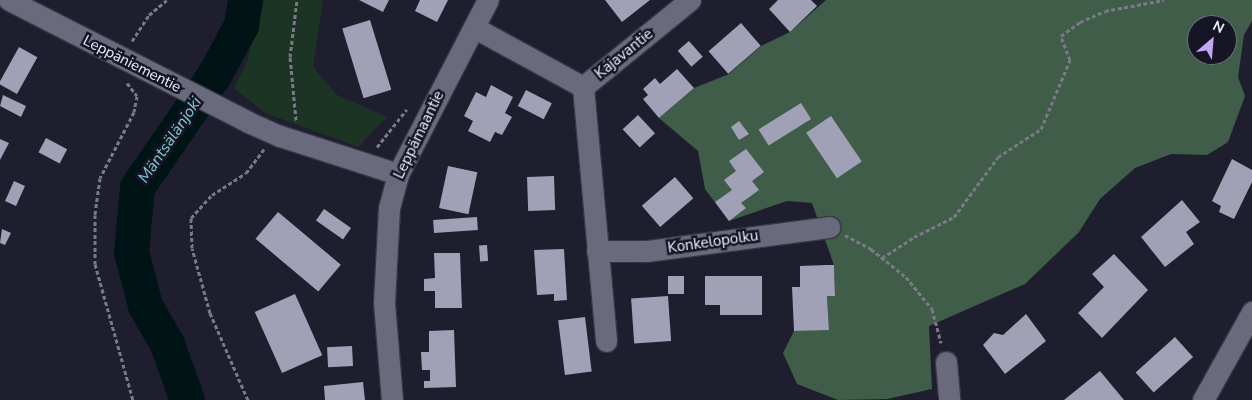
<!DOCTYPE html>
<meta charset="utf-8">
<style>
body{margin:0}
#map{position:relative;width:1252px;height:400px;overflow:hidden;background:#1f1e2f;font-family:"Nunito Sans",sans-serif}
div>[style]{position:absolute}
.green>*{inset:0;background:#1b3423}
.forest>*{inset:0;background:#3f5d48}
.river>*{height:35px;margin:-17.5px;padding:0 17.5px;transform-origin:17.5px;border-radius:17.5px;background:#001415}
.building>*{inset:0;background:#a0a0b6;transform-origin:0 0}
.path>*{height:3px;margin-top:-1.5px;transform-origin:0;background:repeating-linear-gradient(90deg,#7a7988 0 4px,transparent 0 6.5px)}
.roads{filter:drop-shadow(1px 0 #373744) drop-shadow(-1px 0 #373744) drop-shadow(0 1px #373744) drop-shadow(0 -1px #373744)}
.minor>*{height:21px;margin:-10.5px;padding:0 10.5px;transform-origin:10.5px;border-radius:10.5px;background:#6a6a7f}
span{translate:-50% -50%;white-space:nowrap;text-align:center;line-height:1.15;-webkit-text-stroke:5px #161525;paint-order:stroke}
.street-label{font-size:15px;color:#f1f1fd}
.water-label{font-size:16px;color:#7dcfd3;font-style:italic}
.north{position:absolute;left:1187px;top:15px;width:50px;height:50px;box-sizing:border-box;background:#161525;border:1px solid #6e6d7b;border-radius:50%;rotate:27deg;font-size:14px;font-weight:700;line-height:20px;text-align:center;color:#f1f1fd}
.north::after{content:'';display:block;margin:auto;width:18px;height:22px;background:#c3a7f2;clip-path:polygon(50% 0,100% 100%,50% 72%,0 100%)}
</style>
<div id="map">
<div class="green">
<div style="clip-path:polygon(264px 0,323px 0,313px 67px,337px 95px,387px 117px,358px 147px,265px 113px,234px 88px,247px 61px)"></div>
</div>
<div class="forest">
<div style="clip-path:polygon(evenodd,826px 0,1252px 0,1252px 21px,1244px 35px,1238px 77px,1245px 96px,1228px 142px,1207px 155px,1171px 154px,1135px 168px,1100px 199px,1079px 232px,1025px 284px,929px 326px,932px 389px,887px 399px,838px 400px,797px 384px,783px 353px,794px 331px,829px 329px,827px 296px,835px 296px,834px 265px,812px 203px,787px 201px,729px 221px,705px 189px,698px 151px,659px 118px,694px 88px,729px 74px,761px 46px,790px 32px,826px 0,1197px 25px,1227px 25px,1227px 55px,1197px 55px,1197px 25px)"></div>
</div>
<div class="river">
<div style="left:187px;top:400px;width:59px;rotate:-109.7deg"></div>
<div style="left:167px;top:344px;width:45px;rotate:-119.4deg"></div>
<div style="left:145px;top:305px;width:55px;rotate:-104.8deg"></div>
<div style="left:131px;top:252px;width:65px;rotate:-84.7deg"></div>
<div style="left:137px;top:187px;width:136px;rotate:-55.5deg"></div>
<div style="left:214px;top:75px;width:57px;rotate:-61.6deg"></div>
<div style="left:241px;top:25px;width:25px;rotate:-81deg"></div>
</div>
<div class="building">
<div style="clip-path:polygon(359px 0,389px 0,383px 12px)"></div>
<div style="clip-path:polygon(420px 0,448px 0,437px 22px,415px 11px)"></div>
<div style="clip-path:polygon(605px 0,650px 0,622px 22px)"></div>
<div style="clip-path:polygon(778px 0,811px 0,817px 6px,790px 32px,769px 9px)"></div>
<div style="left:370px;top:20px;width:73px;height:29px;rotate:73deg"></div>
<div style="left:741px;top:23px;width:30px;height:43px;rotate:49deg"></div>
<div style="left:689px;top:41px;width:21px;height:15px;rotate:49deg"></div>
<div style="left:19px;top:47px;width:21px;height:42px;rotate:29deg"></div>
<div style="clip-path:polygon(677px 69px,694px 88px,659px 118px,643px 99px,648px 95px,643px 89px,655px 78px,660px 84px)"></div>
<div style="clip-path:polygon(491px 85px,513px 97px,505px 113px,512px 117px,502px 135px,495px 132px,490px 142px,468px 131px,473px 121px,464px 116px,476px 92px,486px 97px)"></div>
<div style="left:526px;top:90px;width:29px;height:18px;rotate:27deg"></div>
<div style="clip-path:polygon(3px 95px,26px 106px,21px 117px,0 106px)"></div>
<div style="left:801px;top:103px;width:19px;height:50px;rotate:58deg"></div>
<div style="left:638px;top:115px;width:25px;height:21px;rotate:47deg"></div>
<div style="left:831px;top:116px;width:55px;height:30px;rotate:56deg"></div>
<div style="clip-path:polygon(739px 121px,749px 134px,739px 140px,731px 127px)"></div>
<div style="left:46px;top:138px;width:24px;height:16px;rotate:28deg"></div>
<div style="clip-path:polygon(0 139px,9px 143px,0 160px)"></div>
<div style="clip-path:polygon(746px 149px,764px 172px,752px 181px,759px 190px,741px 203px,746px 208px,729px 221px,715px 202px,732px 190px,724px 180px,736px 171px,729px 161px)"></div>
<div style="clip-path:polygon(1232px 159px,1252px 170px,1252px 182px,1234px 219px,1219px 212px,1221px 206px,1212px 201px)"></div>
<div style="left:448px;top:166px;width:30px;height:43px;rotate:12deg"></div>
<div style="left:554px;top:176px;width:34px;height:27px;rotate:88deg"></div>
<div style="left:675px;top:177px;width:28px;height:44px;rotate:49deg"></div>
<div style="left:14px;top:181px;width:12px;height:22px;rotate:24deg"></div>
<div style="clip-path:polygon(1182px 200px,1200px 222px,1186px 232px,1194px 244px,1165px 267px,1141px 237px)"></div>
<div style="left:324px;top:209px;width:33px;height:14px;rotate:35deg"></div>
<div style="left:278px;top:212px;width:82px;height:35px;rotate:40deg"></div>
<div style="left:477px;top:217px;width:13px;height:44px;rotate:86deg"></div>
<div style="clip-path:polygon(2px 229px,11px 233px,5px 245px,0 243px)"></div>
<div style="left:487px;top:245px;width:16px;height:8px;rotate:86deg"></div>
<div style="clip-path:polygon(564px 249px,567px 300px,554px 301px,554px 294px,537px 295px,534px 250px)"></div>
<div style="clip-path:polygon(434px 253px,460px 253px,462px 308px,435px 308px,435px 291px,424px 291px,424px 279px,435px 278px)"></div>
<div style="clip-path:polygon(1114px 254px,1148px 290px,1102px 338px,1078px 313px,1104px 287px,1092px 274px)"></div>
<div style="clip-path:polygon(826px 265px,834px 265px,835px 296px,827px 296px,829px 330px,794px 331px,792px 287px,800px 287px,800px 266px)"></div>
<div style="left:668px;top:276px;width:16px;height:18px"></div>
<div style="clip-path:polygon(705px 276px,762px 276px,762px 315px,720px 315px,720px 305px,705px 305px)"></div>
<div style="left:295px;top:294px;width:67px;height:44px;rotate:66deg"></div>
<div style="left:668px;top:296px;width:45px;height:37px;rotate:86deg"></div>
<div style="clip-path:polygon(1026px 314px,1046px 341px,1005px 374px,983px 345px,994px 333px,1003px 335px)"></div>
<div style="left:585px;top:317px;width:55px;height:27px;rotate:83deg"></div>
<div style="clip-path:polygon(454px 330px,456px 387px,424px 388px,424px 381px,430px 381px,430px 370px,422px 370px,421px 352px,429px 352px,429px 331px)"></div>
<div style="left:1175px;top:337px;width:27px;height:53px;rotate:48deg"></div>
<div style="left:352px;top:346px;width:20px;height:25px;rotate:87deg"></div>
<div style="clip-path:polygon(1100px 371px,1124px 400px,1064px 400px)"></div>
<div style="clip-path:polygon(363px 382px,365px 400px,325px 400px,324px 386px)"></div>
</div>
<div class="path">
<div style="left:132px;top:41px;width:31px;rotate:-57deg"></div>
<div style="left:149px;top:15px;width:23px;rotate:-40deg"></div>
<div style="left:127px;top:83px;width:16px;rotate:52deg"></div>
<div style="left:137px;top:96px;width:16px;rotate:101deg"></div>
<div style="left:134px;top:112px;width:74px;rotate:117.3deg"></div>
<div style="left:100px;top:178px;width:37px;rotate:98deg"></div>
<div style="left:95px;top:215px;width:49px;rotate:90deg"></div>
<div style="left:95px;top:264px;width:141px;rotate:74.4deg"></div>
<div style="left:296px;top:120px;width:63px;rotate:-95.4deg"></div>
<div style="left:290px;top:57px;width:57px;rotate:-83deg"></div>
<div style="left:377px;top:147px;width:48px;rotate:-51.7deg"></div>
<div style="left:845px;top:235px;width:30px;rotate:28deg"></div>
<div style="left:871px;top:249px;width:45px;rotate:38.7deg"></div>
<div style="left:906px;top:277px;width:41px;rotate:50.9deg"></div>
<div style="left:932px;top:309px;width:35px;rotate:75deg"></div>
<div style="left:882px;top:258px;width:38px;rotate:-33deg"></div>
<div style="left:914px;top:237px;width:45px;rotate:-26.6deg"></div>
<div style="left:954px;top:217px;width:74px;rotate:-53.7deg"></div>
<div style="left:998px;top:157px;width:51px;rotate:-33.1deg"></div>
<div style="left:1041px;top:129px;width:75px;rotate:-67.2deg"></div>
<div style="left:1070px;top:60px;width:26px;rotate:-111deg"></div>
<div style="left:1061px;top:36px;width:24px;rotate:-36deg"></div>
<div style="left:1080px;top:22px;width:27px;rotate:-24deg"></div>
<div style="left:1105px;top:11px;width:60px;rotate:-10.6deg"></div>
<div style="left:248px;top:400px;width:95px;rotate:-113.6deg"></div>
<div style="left:210px;top:313px;width:67px;rotate:-105.5deg"></div>
<div style="left:192px;top:248px;width:30px;rotate:-92deg"></div>
<div style="left:191px;top:218px;width:31px;rotate:-48deg"></div>
<div style="left:212px;top:195px;width:40px;rotate:-32.9deg"></div>
<div style="left:246px;top:173px;width:30px;rotate:-53deg"></div>
</div>
<div class="roads">
<div class="minor">
<div style="left:9px;top:0;width:268px;rotate:27deg"></div>
<div style="left:248px;top:122px;width:35px;rotate:24deg"></div>
<div style="left:280px;top:136px;width:124px;rotate:17.9deg"></div>
<div style="left:475px;top:28px;width:123px;rotate:28.6deg"></div>
<div style="left:583px;top:87px;width:138px;rotate:-39.1deg"></div>
<div style="left:583px;top:87px;width:255px;rotate:84.8deg"></div>
<div style="left:597px;top:251px;width:50px"></div>
<div style="left:647px;top:251px;width:184px;rotate:-7.5deg"></div>
<div style="left:946px;top:362px;width:38px;rotate:85deg"></div>
<div style="left:392px;top:400px;width:97px;rotate:-94.7deg"></div>
<div style="left:384px;top:303px;width:95px;rotate:-87deg"></div>
<div style="left:389px;top:208px;width:35px;rotate:-75deg"></div>
<div style="left:398px;top:174px;width:196px;rotate:-62.7deg"></div>
<div style="left:1203px;top:400px;width:101px;rotate:-60.9deg"></div>
</div>
</div>
<div class="street-label">
<span style="left:624px;top:54px;rotate:-39deg">Kajavantie</span>
<span style="left:132px;top:64px;rotate:27deg">Leppäniementie</span>
<span style="left:419px;top:135px;rotate:-64deg">Leppämaantie</span>
<span style="left:713px;top:242px;rotate:-8deg">Konkelopolku</span>
</div>
<div class="water-label">
<span style="left:170px;top:140px;rotate:-56deg">Mäntsälänjoki</span>
</div>
<div class="north">N</div>
</div>
